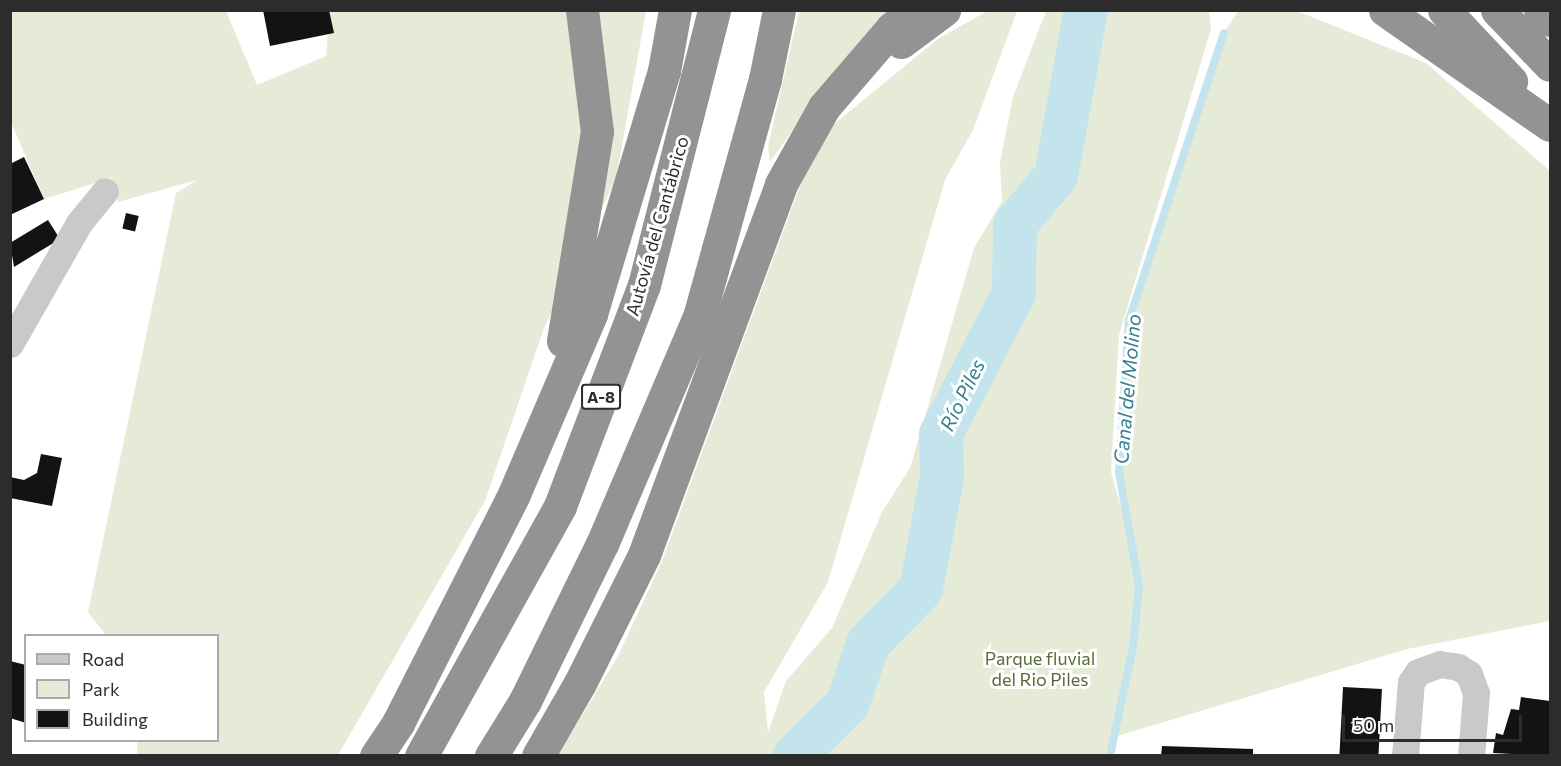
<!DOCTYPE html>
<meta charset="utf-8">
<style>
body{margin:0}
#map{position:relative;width:1561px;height:766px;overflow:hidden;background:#fff;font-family:Commissioner,sans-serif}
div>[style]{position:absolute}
.green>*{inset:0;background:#e6ebd8}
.stream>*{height:8px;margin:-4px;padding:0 4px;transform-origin:4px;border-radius:4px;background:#c3e4ed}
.river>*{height:44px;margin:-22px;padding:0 22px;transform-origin:22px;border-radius:22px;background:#c3e4ed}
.building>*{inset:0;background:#131313;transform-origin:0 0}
.street>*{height:27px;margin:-13.5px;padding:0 13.5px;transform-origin:13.5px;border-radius:13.5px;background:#c9c9c9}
.highway>*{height:33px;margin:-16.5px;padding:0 16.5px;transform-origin:16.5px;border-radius:16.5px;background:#939393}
span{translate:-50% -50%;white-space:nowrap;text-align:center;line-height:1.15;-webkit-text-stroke:6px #fff;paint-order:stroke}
.shield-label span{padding:2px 4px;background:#fff;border:2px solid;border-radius:4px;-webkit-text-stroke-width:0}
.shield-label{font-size:16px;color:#2c2c2c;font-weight:700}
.street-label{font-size:18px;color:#2c2c2c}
.park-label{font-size:18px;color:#586a37}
.water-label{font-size:20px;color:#367f92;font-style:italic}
.frame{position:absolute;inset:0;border:12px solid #2c2c2c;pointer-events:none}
.legend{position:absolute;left:24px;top:634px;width:195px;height:108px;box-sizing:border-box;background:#fff;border:2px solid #ababab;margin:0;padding:8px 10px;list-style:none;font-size:18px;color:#2c2c2c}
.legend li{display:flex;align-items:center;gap:12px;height:30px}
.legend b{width:30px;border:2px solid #ababab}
.scale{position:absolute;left:1342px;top:715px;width:180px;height:27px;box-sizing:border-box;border:3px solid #2c2c2c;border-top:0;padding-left:8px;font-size:18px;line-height:21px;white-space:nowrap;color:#2c2c2c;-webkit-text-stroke:4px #fff;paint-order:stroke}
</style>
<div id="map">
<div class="green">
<div style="clip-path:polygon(989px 10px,1017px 11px,973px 130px,945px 180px,828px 582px,764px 692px,768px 732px,786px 681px,832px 628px,882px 512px,910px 468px,974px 248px,1002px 201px,1000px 162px,1013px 97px,1046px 11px,1209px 11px,1211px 29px,1119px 335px,1111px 472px,1130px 540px,1119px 473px,1129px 320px,1224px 33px,1238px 11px,1297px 11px,1426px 63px,1550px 171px,1550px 621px,1407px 649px,1114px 737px,1110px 755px,558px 755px,618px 656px,662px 561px,801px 183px,834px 124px,938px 39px)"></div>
<div style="clip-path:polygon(10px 11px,226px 11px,257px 85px,326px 56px,330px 11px,646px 11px,616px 179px,544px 328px,485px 501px,338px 755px,137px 755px,137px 741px,218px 740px,218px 636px,106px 635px,88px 612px,176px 193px,197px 180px,118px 202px,111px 178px,44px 199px,11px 122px)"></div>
<div style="clip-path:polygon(799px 11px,895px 11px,826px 83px,770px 162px,768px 146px)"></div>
</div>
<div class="stream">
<div style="left:1110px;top:756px;width:111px;rotate:-78.1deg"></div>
<div style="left:1133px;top:647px;width:61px;rotate:-84.4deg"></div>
<div style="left:1139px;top:586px;width:115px;rotate:-100deg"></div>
<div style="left:1119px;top:473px;width:153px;rotate:-86.3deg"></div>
<div style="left:1129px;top:320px;width:302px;rotate:-71.7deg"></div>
</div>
<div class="river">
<div style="left:795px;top:756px;width:75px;rotate:-45deg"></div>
<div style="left:848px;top:703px;width:62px;rotate:-71.3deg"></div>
<div style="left:868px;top:644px;width:76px;rotate:-46.1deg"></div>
<div style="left:921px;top:589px;width:114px;rotate:-79.4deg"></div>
<div style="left:942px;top:477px;width:43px;rotate:-91.3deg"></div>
<div style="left:941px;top:434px;width:159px;rotate:-62.6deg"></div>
<div style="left:1014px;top:293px;width:68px;rotate:-89.2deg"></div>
<div style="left:1015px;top:225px;width:64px;rotate:-50.1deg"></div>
<div style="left:1056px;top:176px;width:169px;rotate:-79.8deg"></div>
</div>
<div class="building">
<div style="clip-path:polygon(263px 10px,329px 10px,334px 33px,270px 46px)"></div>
<div style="clip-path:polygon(24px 157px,44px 199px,10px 215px,10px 164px)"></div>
<div style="left:126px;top:213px;width:13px;height:16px;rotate:13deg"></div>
<div style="clip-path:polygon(48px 220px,60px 239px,14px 267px,10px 243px)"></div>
<div style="clip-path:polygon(41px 454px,62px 458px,52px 506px,10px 498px,10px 477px,24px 480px,37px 473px)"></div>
<div style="clip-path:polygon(10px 661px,26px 665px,26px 723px,10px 718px)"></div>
<div style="left:1343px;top:687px;width:39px;height:69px;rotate:3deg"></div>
<div style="clip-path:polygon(1521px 697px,1550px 701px,1550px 756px,1493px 753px,1496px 733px,1503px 735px,1511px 709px,1519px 710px)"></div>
<div style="clip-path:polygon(1162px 746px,1253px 749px,1253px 756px,1161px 756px)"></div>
</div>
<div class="street">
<div style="left:10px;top:344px;width:139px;rotate:-60.3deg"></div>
<div style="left:79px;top:223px;width:41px;rotate:-50.9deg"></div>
<div style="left:1405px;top:756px;width:74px;rotate:-85.4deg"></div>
<div style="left:1411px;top:682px;width:12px;rotate:-55deg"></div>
<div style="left:1418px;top:672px;width:23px;rotate:-20deg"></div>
<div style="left:1440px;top:664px;width:18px;rotate:9deg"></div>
<div style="left:1458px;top:667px;width:13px;rotate:32deg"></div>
<div style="left:1469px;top:674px;width:20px;rotate:70deg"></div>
<div style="left:1476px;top:693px;width:63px;rotate:94.5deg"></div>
</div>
<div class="highway">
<div style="left:1385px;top:10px;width:201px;rotate:34.9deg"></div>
<div style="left:1444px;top:10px;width:98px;rotate:46.7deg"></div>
<div style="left:1497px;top:10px;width:76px;rotate:46.1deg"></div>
<div style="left:1540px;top:10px;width:14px;rotate:45deg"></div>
<div style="left:901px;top:42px;width:54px;rotate:-36.7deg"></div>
<div style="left:563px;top:341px;width:212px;rotate:-80.8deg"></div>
<div style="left:597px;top:132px;width:123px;rotate:-97deg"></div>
<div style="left:376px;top:756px;width:40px;rotate:-56deg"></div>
<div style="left:398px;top:723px;width:257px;rotate:-63.1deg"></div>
<div style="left:514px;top:494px;width:196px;rotate:-66.8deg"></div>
<div style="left:591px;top:314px;width:254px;rotate:-73.3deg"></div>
<div style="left:664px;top:71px;width:62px;rotate:-79.8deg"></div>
<div style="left:421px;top:756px;width:286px;rotate:-60.9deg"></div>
<div style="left:560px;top:506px;width:236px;rotate:-69.2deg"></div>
<div style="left:644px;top:285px;width:284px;rotate:-75.7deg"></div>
<div style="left:491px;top:756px;width:65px;rotate:-58.3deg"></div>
<div style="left:525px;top:701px;width:175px;rotate:-63.9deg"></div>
<div style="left:602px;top:544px;width:247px;rotate:-66.9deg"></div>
<div style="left:699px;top:317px;width:247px;rotate:-74.5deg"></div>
<div style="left:765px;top:79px;width:70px;rotate:-78.5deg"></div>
<div style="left:538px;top:756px;width:84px;rotate:-60.1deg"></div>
<div style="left:580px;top:683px;width:143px;rotate:-63.4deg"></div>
<div style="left:644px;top:555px;width:395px;rotate:-69.7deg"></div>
<div style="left:781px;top:184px;width:88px;rotate:-60.8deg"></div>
<div style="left:824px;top:107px;width:103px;rotate:-49.3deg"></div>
<div style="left:891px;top:29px;width:30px;rotate:-40deg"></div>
</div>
<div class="shield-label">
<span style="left:601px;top:397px">A-8</span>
</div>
<div class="street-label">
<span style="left:657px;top:226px;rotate:-74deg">Autovía del Cantábrico</span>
</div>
<div class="park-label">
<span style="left:1040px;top:669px">Parque fluvial<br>del Rio Piles</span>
</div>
<div class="water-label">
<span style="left:1127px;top:389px;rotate:-85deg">Canal del Molino</span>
<span style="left:962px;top:395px;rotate:-64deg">Río Piles</span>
</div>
<div class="frame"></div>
<ul class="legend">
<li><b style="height:8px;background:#c9c9c9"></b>Road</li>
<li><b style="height:16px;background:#e6ebd8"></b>Park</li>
<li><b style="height:16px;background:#131313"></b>Building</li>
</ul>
<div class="scale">50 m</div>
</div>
